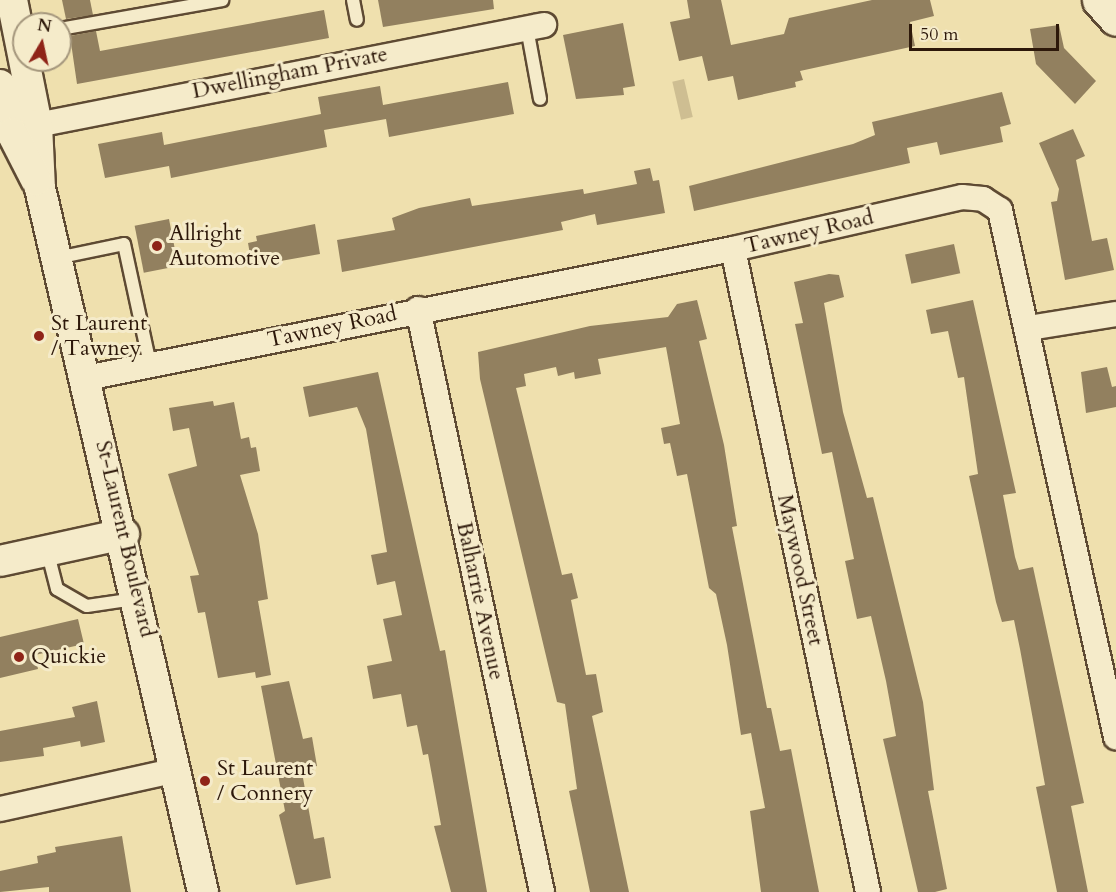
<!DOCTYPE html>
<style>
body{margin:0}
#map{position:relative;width:1116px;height:892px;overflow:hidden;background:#efe0ae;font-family:Cardo,serif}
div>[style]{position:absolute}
.green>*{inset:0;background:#cebe92;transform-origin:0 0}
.building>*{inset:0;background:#92805f;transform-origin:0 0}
.roads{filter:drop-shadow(2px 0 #5e4a33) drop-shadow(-2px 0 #5e4a33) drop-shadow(0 2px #5e4a33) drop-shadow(0 -2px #5e4a33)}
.service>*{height:12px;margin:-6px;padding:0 6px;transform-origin:6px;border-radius:6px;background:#f5ebca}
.minor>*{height:24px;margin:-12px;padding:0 12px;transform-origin:12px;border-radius:12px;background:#f5ebca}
.tertiary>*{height:30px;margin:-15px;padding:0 15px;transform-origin:15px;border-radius:15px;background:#f5ebca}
.secondary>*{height:33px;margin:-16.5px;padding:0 16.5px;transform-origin:16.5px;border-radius:16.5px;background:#f5ebca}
.dots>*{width:16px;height:16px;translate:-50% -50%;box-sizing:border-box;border:3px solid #f5ebca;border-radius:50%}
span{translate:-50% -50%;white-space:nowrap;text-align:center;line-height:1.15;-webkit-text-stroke:6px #f5ebca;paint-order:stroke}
.street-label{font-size:22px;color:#2d180a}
.poi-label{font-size:22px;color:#2d180a}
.left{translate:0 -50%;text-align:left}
.north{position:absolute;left:12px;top:12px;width:60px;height:60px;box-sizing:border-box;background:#f5ebca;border:2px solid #a5977d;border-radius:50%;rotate:9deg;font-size:16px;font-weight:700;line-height:24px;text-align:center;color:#2d180a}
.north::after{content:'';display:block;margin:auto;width:21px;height:27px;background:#8f2418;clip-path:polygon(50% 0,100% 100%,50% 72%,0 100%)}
.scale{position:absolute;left:909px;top:24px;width:150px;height:27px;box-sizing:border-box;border:3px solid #2d180a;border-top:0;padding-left:8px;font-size:18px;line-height:21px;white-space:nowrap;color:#2d180a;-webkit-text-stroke:4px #f5ebca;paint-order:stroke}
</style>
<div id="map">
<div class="green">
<div style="left:684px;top:79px;width:39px;height:12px;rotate:77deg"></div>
</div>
<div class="building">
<div style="clip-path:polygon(62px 0,90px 0,93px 15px,66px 19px)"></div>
<div style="clip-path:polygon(378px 0,493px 0,494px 9px,383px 27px)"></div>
<div style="clip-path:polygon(687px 0,721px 0,731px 45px,784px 34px,789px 18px,872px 0,930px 0,934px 16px,910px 22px,915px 46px,800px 71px,803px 80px,795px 82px,796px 87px,738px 100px,733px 76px,708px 81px,702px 56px,679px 61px,670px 22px,690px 18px)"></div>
<div style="clip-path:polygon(324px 10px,329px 38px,77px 84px,70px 36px,96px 31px,100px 51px)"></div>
<div style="clip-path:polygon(623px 23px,635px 86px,623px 88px,624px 95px,576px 99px,563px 35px)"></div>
<div style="clip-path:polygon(1059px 25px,1064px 48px,1096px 81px,1075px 104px,1036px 64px,1030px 29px)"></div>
<div style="clip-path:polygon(508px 82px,514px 114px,389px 137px,386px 119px,324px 130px,327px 147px,171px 178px,169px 166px,105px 178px,98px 144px,162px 132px,164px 145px,321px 114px,318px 97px,380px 86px,383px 105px)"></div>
<div style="clip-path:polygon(1002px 92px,1011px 124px,1000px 127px,1003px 142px,940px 155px,937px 142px,907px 148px,910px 163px,694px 211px,689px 186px,853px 144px,875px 135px,872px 122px)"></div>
<div style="clip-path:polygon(1073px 129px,1085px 156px,1076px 160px,1092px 241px,1107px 238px,1114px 270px,1065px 280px,1051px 202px,1057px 201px,1059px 189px,1039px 143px)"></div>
<div style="clip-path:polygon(650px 168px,653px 181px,659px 180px,665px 213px,597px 225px,595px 214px,561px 222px,563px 230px,342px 272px,337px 240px,395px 230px,392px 218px,419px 208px,470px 198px,472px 206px,583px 189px,584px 194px,637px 184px,634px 171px)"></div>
<div style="left:169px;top:219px;width:48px;height:35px;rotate:79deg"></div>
<div style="clip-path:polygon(315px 224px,320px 254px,252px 266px,248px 243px,257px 241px,256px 236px)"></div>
<div style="left:954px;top:244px;width:30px;height:50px;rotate:78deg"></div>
<div style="clip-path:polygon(829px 274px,839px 275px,844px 297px,824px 303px,843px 412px,867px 498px,873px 497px,923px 702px,934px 790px,928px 791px,947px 889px,935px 892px,918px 892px,883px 739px,896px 736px,886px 681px,871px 616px,857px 619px,845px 561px,854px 559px,832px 452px,822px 454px,795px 324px,803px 323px,794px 282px)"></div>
<div style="clip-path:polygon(697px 300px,707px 339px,699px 341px,724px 445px,737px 526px,732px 527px,767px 708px,771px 708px,780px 751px,791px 749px,819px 892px,761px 892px,750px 811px,765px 808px,751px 733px,741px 735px,727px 645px,716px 594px,709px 588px,687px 474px,677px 476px,670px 443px,664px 444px,661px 428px,680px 424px,666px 347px,598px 359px,601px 374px,575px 379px,574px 372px,558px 376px,556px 367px,524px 374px,526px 386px,516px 388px,562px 575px,572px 573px,578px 598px,571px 600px,586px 675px,596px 674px,603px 712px,592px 716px,629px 892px,590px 892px,569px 791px,577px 789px,565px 704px,557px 702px,480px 379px,478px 352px,590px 326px,668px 317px,677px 304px)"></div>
<div style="clip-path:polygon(973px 300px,1016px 493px,1003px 495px,1015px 557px,1019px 570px,1033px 567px,1084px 803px,1071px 806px,1088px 892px,1057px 892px,1036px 787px,1045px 785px,1020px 649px,1014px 620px,1002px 622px,996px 602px,969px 476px,978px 474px,964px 377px,958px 378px,948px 331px,931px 334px,926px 310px)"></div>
<div style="clip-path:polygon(1107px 367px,1112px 387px,1116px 386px,1116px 407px,1086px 413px,1081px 372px)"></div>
<div style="clip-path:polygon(378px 372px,440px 651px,445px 650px,487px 892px,451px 892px,434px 826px,441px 825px,428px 754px,423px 755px,417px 725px,407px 727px,401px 694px,373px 699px,367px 666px,392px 661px,383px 619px,402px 615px,395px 581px,377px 585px,371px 555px,387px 552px,366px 429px,357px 407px,309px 417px,303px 387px)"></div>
<div style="clip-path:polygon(213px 401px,214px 406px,234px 402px,241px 439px,249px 437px,251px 448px,256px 447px,260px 471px,240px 475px,258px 534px,268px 599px,258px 601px,271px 675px,256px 678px,255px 672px,218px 678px,205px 612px,198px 613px,190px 576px,199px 575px,168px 474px,197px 466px,189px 428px,173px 431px,169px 408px)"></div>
<div style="clip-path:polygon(78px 619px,84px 644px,35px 655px,38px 669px,0 678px,0 637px)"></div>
<div style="clip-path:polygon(289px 681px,303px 739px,312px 737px,317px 766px,313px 767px,314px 776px,303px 778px,314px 839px,324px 837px,331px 878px,296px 885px,279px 815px,285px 811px,261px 686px)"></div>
<div style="clip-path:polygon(97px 701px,105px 742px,81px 747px,80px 741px,43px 748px,44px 756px,0 762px,0 731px,75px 717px,72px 707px)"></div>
<div style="clip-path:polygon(122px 836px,131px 892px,49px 892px,49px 887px,0 892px,0 871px,38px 863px,37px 856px,56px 852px,55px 847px)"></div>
</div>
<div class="roads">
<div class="service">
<div style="left:353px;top:0;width:20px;rotate:79deg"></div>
<div style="left:527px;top:28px;width:72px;rotate:79.6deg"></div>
<div style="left:60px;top:29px;width:165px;rotate:-10.1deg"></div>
<div style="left:57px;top:258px;width:68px;rotate:-11.8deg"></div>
<div style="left:124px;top:244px;width:123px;rotate:77.8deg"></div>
<div style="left:47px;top:550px;width:40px;rotate:75.6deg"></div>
<div style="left:57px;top:589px;width:34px;rotate:30deg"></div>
<div style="left:87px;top:606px;width:49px;rotate:-8.3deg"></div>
</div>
<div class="minor">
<div style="left:37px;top:125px;width:517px;rotate:-11.16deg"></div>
<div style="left:733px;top:249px;width:657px;rotate:78.14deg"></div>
<div style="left:418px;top:309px;width:596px;rotate:77.99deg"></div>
<div style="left:1029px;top:328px;width:88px;rotate:-9.1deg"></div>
<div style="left:86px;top:378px;width:660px;rotate:-11.28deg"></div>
<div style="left:733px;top:249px;width:235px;rotate:-12.8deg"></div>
<div style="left:962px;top:197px;width:21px;rotate:5deg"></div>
<div style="left:983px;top:199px;width:20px;rotate:33deg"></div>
<div style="left:1000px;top:210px;width:540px;rotate:77.59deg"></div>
<div style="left:0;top:809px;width:181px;rotate:-12.4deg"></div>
</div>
<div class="tertiary">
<div style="left:12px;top:0;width:127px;rotate:78.7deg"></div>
<div style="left:37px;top:125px;width:63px;rotate:87.3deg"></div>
<div style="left:40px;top:188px;width:723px;rotate:76.96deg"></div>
<div style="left:0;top:85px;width:49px;rotate:76deg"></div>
<div style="left:12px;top:133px;width:53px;rotate:62.9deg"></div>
<div style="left:0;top:561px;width:127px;rotate:-12.3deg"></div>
</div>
<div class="secondary">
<div style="left:1099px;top:0;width:25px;rotate:48deg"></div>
</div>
</div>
<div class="dots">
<div style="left:157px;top:246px;background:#8f2418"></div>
<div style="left:39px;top:336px;background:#8f2418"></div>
<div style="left:19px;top:657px;background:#8f2418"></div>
<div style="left:205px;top:781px;background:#8f2418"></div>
</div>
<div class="street-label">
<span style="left:290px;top:73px;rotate:-11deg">Dwellingham Private</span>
<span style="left:809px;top:232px;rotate:-13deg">Tawney Road</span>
<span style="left:332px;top:327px;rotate:-12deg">Tawney Road</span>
<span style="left:125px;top:539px;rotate:77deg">St-Laurent Boulevard</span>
<span style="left:800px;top:570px;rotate:78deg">Maywood Street</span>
<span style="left:480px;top:601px;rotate:78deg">Balharrie Avenue</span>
</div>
<div class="poi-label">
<span class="left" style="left:169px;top:246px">Allright<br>Automotive</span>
<span class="left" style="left:51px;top:336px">St Laurent<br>/ Tawney</span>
<span class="left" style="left:31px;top:657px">Quickie</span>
<span class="left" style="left:217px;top:781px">St Laurent<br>/ Connery</span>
</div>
<div class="north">N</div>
<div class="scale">50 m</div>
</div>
